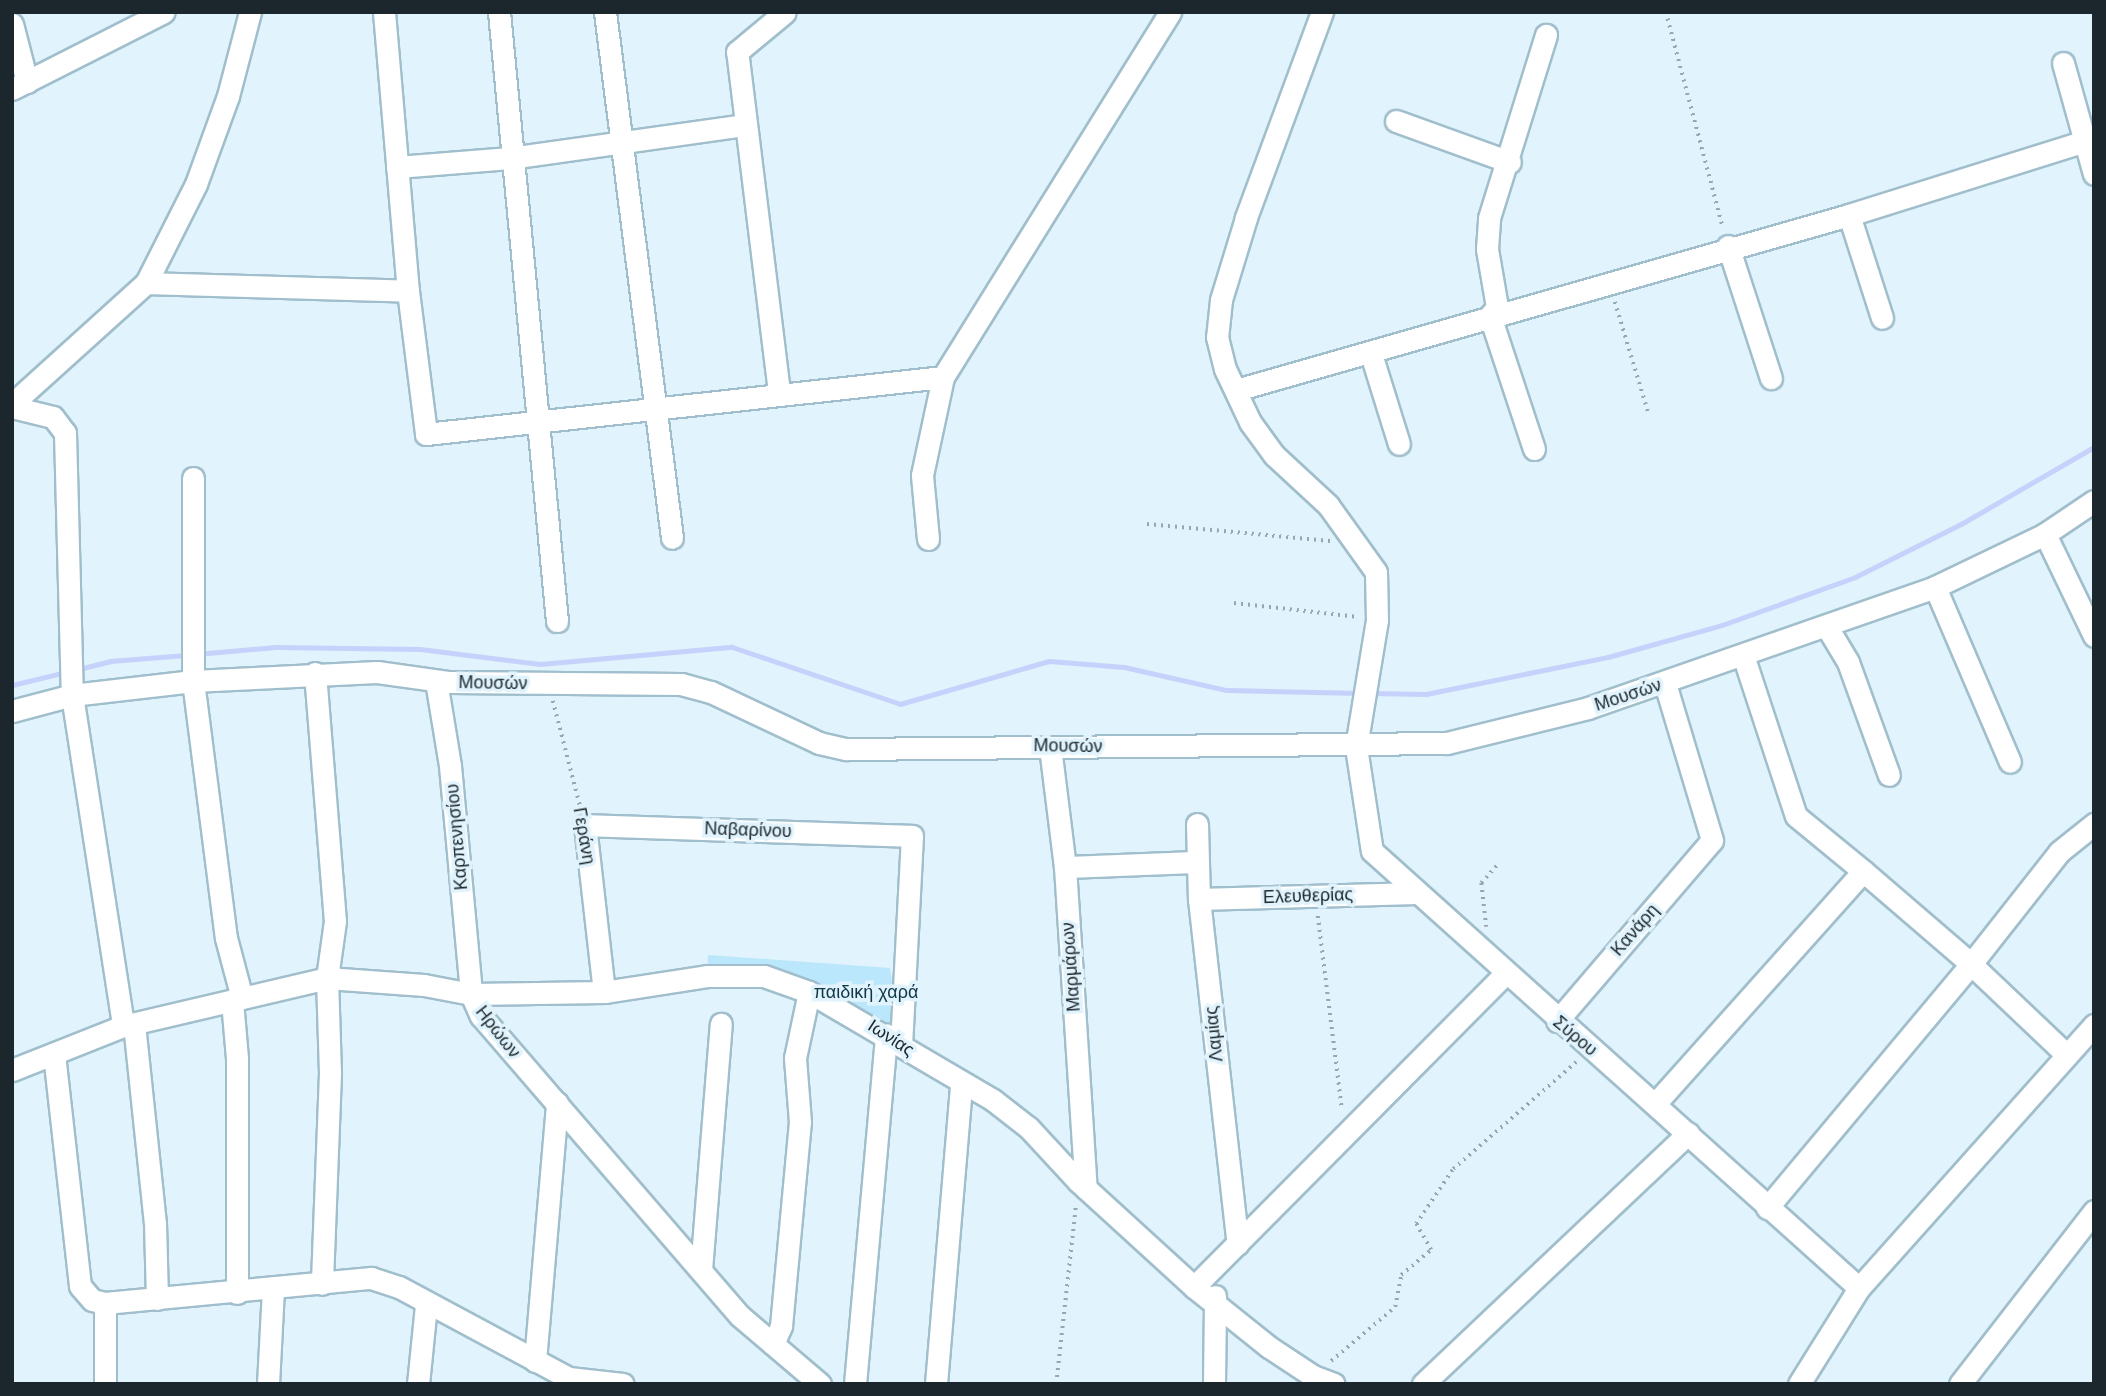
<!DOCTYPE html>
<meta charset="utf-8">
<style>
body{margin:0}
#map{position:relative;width:2106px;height:1396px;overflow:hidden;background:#e1f3fc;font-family:Helvetica,sans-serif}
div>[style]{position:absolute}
.green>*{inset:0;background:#bae7fb}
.stream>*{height:5px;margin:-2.5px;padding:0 2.5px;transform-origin:2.5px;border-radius:2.5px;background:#c6d2fb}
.path>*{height:3.5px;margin-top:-1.75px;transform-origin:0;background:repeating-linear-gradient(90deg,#98a7af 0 2px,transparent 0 7px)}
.roads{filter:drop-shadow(2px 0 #a0becc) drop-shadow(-2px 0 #a0becc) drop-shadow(0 2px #a0becc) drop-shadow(0 -2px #a0becc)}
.street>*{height:21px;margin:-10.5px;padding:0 10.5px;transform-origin:10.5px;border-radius:10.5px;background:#fff}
span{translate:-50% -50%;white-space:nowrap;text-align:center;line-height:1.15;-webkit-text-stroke:7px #e1f3fc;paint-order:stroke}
.street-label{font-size:18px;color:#1c272d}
.park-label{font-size:18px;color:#103847}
.frame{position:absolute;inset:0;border:14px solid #1c272d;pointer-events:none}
</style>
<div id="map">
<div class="green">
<div style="clip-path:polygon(708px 955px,890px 968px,901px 1044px,809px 992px,707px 976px)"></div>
</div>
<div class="stream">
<div style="left:196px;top:654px;width:80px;rotate:-5deg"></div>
<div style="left:276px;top:647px;width:144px;rotate:0.8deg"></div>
<div style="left:420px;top:649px;width:121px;rotate:7.1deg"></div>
<div style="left:540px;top:664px;width:193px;rotate:-5.1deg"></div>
<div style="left:732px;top:647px;width:177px;rotate:18.7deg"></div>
<div style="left:900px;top:704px;width:155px;rotate:-16.1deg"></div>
<div style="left:1049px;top:661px;width:75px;rotate:4.6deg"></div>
<div style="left:1124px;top:667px;width:105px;rotate:12.7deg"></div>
<div style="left:1226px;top:690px;width:134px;rotate:1.3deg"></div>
<div style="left:75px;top:670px;width:36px;rotate:-14deg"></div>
<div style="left:110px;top:661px;width:76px;rotate:-4.5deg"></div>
<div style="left:12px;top:685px;width:56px;rotate:-13.5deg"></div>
<div style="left:1370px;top:693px;width:56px;rotate:1deg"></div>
<div style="left:1426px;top:694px;width:186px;rotate:-11.5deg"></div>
<div style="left:1608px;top:657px;width:118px;rotate:-15.7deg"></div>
<div style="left:1722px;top:625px;width:141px;rotate:-19.8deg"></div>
<div style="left:1855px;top:577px;width:119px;rotate:-26.6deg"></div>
<div style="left:1961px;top:524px;width:154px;rotate:-30.1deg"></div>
</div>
<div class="path">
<div style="left:1666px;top:12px;width:222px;rotate:75.2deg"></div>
<div style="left:1615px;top:302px;width:114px;rotate:73.2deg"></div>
<div style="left:1147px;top:524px;width:184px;rotate:5.3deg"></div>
<div style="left:1234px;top:603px;width:125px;rotate:6.4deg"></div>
<div style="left:553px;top:701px;width:112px;rotate:75.5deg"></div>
<div style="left:1318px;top:916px;width:195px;rotate:82.9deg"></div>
<div style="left:1486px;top:927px;width:44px;rotate:-96.5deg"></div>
<div style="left:1481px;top:883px;width:27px;rotate:-48deg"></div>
<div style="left:1331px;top:1361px;width:84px;rotate:-40.2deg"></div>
<div style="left:1395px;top:1307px;width:33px;rotate:-79deg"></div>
<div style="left:1401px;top:1275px;width:39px;rotate:-40deg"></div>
<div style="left:1431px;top:1250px;width:30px;rotate:-120deg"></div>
<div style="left:1416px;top:1224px;width:66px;rotate:-56.1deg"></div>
<div style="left:1453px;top:1169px;width:163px;rotate:-41deg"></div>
<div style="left:1056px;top:1384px;width:181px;rotate:-83.7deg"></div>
</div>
<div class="roads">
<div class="street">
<div style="left:384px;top:12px;width:280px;rotate:85.1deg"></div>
<div style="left:408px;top:291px;width:144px;rotate:82.8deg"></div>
<div style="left:426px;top:434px;width:520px;rotate:-6.29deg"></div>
<div style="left:499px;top:12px;width:612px;rotate:84.56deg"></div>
<div style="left:605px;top:12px;width:530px;rotate:82.74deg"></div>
<div style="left:1322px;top:12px;width:220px;rotate:110.3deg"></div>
<div style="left:1246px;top:218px;width:86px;rotate:107deg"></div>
<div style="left:1221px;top:300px;width:37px;rotate:96deg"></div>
<div style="left:1217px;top:337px;width:33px;rotate:76deg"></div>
<div style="left:1225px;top:369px;width:59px;rotate:64.7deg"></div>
<div style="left:1250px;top:422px;width:41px;rotate:54deg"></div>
<div style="left:1274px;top:455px;width:74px;rotate:42.8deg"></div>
<div style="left:1328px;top:505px;width:82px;rotate:54.4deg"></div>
<div style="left:1376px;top:572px;width:48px;rotate:88.8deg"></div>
<div style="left:1377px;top:620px;width:129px;rotate:99.4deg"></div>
<div style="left:1356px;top:747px;width:105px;rotate:81.3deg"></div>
<div style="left:1372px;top:851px;width:654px;rotate:41.9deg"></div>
<div style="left:12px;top:24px;width:60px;rotate:75.5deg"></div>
<div style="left:2063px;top:63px;width:115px;rotate:74.4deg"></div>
<div style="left:12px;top:89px;width:170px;rotate:-26.9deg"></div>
<div style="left:1396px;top:121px;width:121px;rotate:19.8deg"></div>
<div style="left:397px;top:167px;width:113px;rotate:-4.6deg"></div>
<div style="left:510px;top:158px;width:236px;rotate:-8deg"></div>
<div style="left:1849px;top:215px;width:108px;rotate:72.2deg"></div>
<div style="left:1728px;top:246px;width:139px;rotate:72deg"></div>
<div style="left:146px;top:283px;width:262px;rotate:1.7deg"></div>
<div style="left:1371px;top:354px;width:94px;rotate:72.7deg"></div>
<div style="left:1236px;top:390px;width:637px;rotate:-15.93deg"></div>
<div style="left:1849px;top:215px;width:257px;rotate:-17.4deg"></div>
<div style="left:779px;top:392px;width:343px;rotate:-97deg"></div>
<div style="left:737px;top:52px;width:62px;rotate:-39.8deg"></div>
<div style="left:12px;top:404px;width:181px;rotate:-42.1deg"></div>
<div style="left:146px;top:283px;width:111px;rotate:-63.2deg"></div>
<div style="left:196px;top:184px;width:94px;rotate:-70deg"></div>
<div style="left:228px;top:96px;width:87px;rotate:-75.3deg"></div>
<div style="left:12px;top:407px;width:42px;rotate:13.7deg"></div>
<div style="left:53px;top:417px;width:20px;rotate:53deg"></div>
<div style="left:65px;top:433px;width:262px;rotate:88.5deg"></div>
<div style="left:72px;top:695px;width:335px;rotate:81.2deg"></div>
<div style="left:1534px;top:449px;width:140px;rotate:-108.3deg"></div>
<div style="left:1490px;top:316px;width:11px;rotate:-52deg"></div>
<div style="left:1497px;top:307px;width:59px;rotate:-99.8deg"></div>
<div style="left:1487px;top:249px;width:31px;rotate:-86deg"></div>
<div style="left:1489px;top:218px;width:192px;rotate:-72.7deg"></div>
<div style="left:193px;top:478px;width:203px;rotate:90deg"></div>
<div style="left:193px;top:681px;width:259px;rotate:82.7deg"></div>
<div style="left:226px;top:938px;width:62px;rotate:75.1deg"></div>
<div style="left:2045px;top:534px;width:113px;rotate:64.3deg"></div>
<div style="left:928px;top:539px;width:64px;rotate:-95.4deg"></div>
<div style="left:922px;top:475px;width:100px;rotate:-77.9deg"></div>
<div style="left:943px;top:377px;width:430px;rotate:-58.1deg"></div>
<div style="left:1935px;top:587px;width:190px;rotate:66.8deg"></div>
<div style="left:1827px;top:627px;width:41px;rotate:59deg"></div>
<div style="left:1848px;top:662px;width:120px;rotate:70.1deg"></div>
<div style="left:1743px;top:655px;width:169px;rotate:71.8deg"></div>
<div style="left:1796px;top:816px;width:87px;rotate:39.4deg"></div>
<div style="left:315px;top:673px;width:249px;rotate:85.4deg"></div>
<div style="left:335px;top:921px;width:58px;rotate:98deg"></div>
<div style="left:327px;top:978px;width:95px;rotate:88.2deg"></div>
<div style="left:330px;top:1073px;width:211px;rotate:92.2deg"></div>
<div style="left:436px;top:681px;width:86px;rotate:80.6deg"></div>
<div style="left:450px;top:766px;width:229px;rotate:84.7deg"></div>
<div style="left:471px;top:994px;width:133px;rotate:-0.9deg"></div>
<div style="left:604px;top:992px;width:104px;rotate:-8.8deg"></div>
<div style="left:707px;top:976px;width:57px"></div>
<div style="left:764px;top:976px;width:48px;rotate:19.6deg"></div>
<div style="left:809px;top:992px;width:213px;rotate:30.4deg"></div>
<div style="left:993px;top:1100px;width:46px;rotate:37.9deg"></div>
<div style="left:1029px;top:1128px;width:72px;rotate:47.2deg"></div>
<div style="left:1078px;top:1181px;width:157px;rotate:42.4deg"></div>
<div style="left:1194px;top:1287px;width:96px;rotate:38.7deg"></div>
<div style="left:1269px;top:1347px;width:53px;rotate:33.4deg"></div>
<div style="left:1313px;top:1376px;width:22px;rotate:21deg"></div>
<div style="left:12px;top:711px;width:62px;rotate:-14.9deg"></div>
<div style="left:72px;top:695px;width:122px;rotate:-6.6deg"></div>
<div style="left:193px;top:681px;width:184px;rotate:-2.8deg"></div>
<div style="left:377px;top:672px;width:73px;rotate:7.9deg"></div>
<div style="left:449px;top:682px;width:232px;rotate:0.5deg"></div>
<div style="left:681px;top:684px;width:31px;rotate:15deg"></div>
<div style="left:711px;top:692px;width:119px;rotate:25.3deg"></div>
<div style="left:819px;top:743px;width:28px;rotate:13deg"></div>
<div style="left:846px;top:749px;width:601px;rotate:-0.57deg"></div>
<div style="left:1447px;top:743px;width:145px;rotate:-13.9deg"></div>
<div style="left:1588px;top:708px;width:367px;rotate:-19.2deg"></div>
<div style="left:1935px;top:587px;width:122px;rotate:-25.7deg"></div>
<div style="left:2045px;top:534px;width:59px;rotate:-34deg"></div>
<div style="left:1050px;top:747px;width:121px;rotate:82.9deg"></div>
<div style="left:1065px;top:867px;width:322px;rotate:86.3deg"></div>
<div style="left:1197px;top:824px;width:75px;rotate:88.5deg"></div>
<div style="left:1199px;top:899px;width:347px;rotate:83.6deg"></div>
<div style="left:1065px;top:867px;width:132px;rotate:-2.2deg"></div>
<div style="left:1199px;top:899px;width:217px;rotate:-1.6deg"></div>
<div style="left:604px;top:992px;width:168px;rotate:-96.5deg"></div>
<div style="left:585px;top:825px;width:327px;rotate:1.9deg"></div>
<div style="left:912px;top:836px;width:208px;rotate:93deg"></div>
<div style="left:232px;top:1001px;width:57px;rotate:85deg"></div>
<div style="left:237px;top:1058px;width:235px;rotate:90deg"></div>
<div style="left:1557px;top:1021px;width:238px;rotate:-49.4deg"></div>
<div style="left:1712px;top:840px;width:164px;rotate:-106.7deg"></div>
<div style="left:134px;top:1024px;width:200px;rotate:84deg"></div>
<div style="left:155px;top:1223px;width:76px;rotate:88.5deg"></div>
<div style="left:54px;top:1054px;width:233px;rotate:83.6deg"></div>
<div style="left:80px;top:1286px;width:18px;rotate:49deg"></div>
<div style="left:92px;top:1300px;width:13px;rotate:13deg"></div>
<div style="left:105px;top:1303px;width:267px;rotate:-5.4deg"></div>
<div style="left:371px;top:1278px;width:29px;rotate:18deg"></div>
<div style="left:399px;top:1287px;width:193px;rotate:28.2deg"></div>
<div style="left:569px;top:1378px;width:54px;rotate:6.3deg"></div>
<div style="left:12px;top:1070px;width:119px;rotate:-21.6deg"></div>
<div style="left:123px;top:1026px;width:210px;rotate:-13.2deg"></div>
<div style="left:327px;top:978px;width:97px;rotate:4.1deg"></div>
<div style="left:424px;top:985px;width:48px;rotate:10.8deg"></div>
<div style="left:471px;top:994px;width:24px;rotate:66deg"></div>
<div style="left:481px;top:1016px;width:396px;rotate:49.2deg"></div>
<div style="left:740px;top:1316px;width:105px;rotate:40.4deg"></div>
<div style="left:1655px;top:1104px;width:312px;rotate:-48.2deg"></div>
<div style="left:1863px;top:871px;width:143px;rotate:40.7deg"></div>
<div style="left:1971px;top:964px;width:142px;rotate:-51.8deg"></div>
<div style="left:2059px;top:852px;width:45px;rotate:-38.7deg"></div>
<div style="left:1767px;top:1208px;width:318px;rotate:-50.1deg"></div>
<div style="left:1971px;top:964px;width:132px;rotate:43.5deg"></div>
<div style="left:701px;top:1270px;width:247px;rotate:-85.4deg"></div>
<div style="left:1194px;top:1287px;width:441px;rotate:-45.2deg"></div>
<div style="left:105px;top:1303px;width:81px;rotate:90deg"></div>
<div style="left:773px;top:1344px;width:20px;rotate:-66deg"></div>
<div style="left:781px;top:1326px;width:205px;rotate:-84.7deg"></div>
<div style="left:800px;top:1122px;width:64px;rotate:-94.5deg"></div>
<div style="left:795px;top:1058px;width:67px;rotate:-78deg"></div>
<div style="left:535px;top:1361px;width:259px;rotate:-85.1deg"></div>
<div style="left:268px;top:1384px;width:94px;rotate:-87deg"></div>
<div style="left:418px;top:1384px;width:79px;rotate:-84.2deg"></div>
<div style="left:855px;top:1384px;width:351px;rotate:-84.9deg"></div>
<div style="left:936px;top:1384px;width:300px;rotate:-85.2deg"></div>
<div style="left:1214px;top:1384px;width:88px;rotate:-89.3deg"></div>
<div style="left:1423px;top:1384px;width:365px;rotate:-43.4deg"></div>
<div style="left:1799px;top:1384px;width:113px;rotate:-58deg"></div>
<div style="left:1859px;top:1288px;width:353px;rotate:-48.2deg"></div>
<div style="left:1960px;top:1384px;width:219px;rotate:-52.2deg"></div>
</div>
</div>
<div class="street-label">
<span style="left:493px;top:683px;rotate:1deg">Μουσών</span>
<span style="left:1628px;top:695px;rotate:-18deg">Μουσών</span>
<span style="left:1068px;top:746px;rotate:1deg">Μουσών</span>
<span style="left:748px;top:830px;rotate:2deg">Ναβαρίνου</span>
<span style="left:584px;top:836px;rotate:80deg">Γεράνη</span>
<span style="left:457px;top:837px;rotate:-95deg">Καρπενησίου</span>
<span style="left:1308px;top:896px;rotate:-2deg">Ελευθερίας</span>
<span style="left:1635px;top:930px;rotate:-49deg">Κανάρη</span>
<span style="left:1071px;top:967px;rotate:-94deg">Μαρμάρων</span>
<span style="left:498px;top:1032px;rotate:52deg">Ηρώων</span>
<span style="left:1214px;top:1034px;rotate:-96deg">Λαμίας</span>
<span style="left:1575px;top:1036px;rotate:40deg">Σύρου</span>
<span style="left:891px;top:1038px;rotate:33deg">Ιωνίας</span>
</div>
<div class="park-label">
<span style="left:866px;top:992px">παιδική χαρά</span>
</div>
<div class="frame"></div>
</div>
